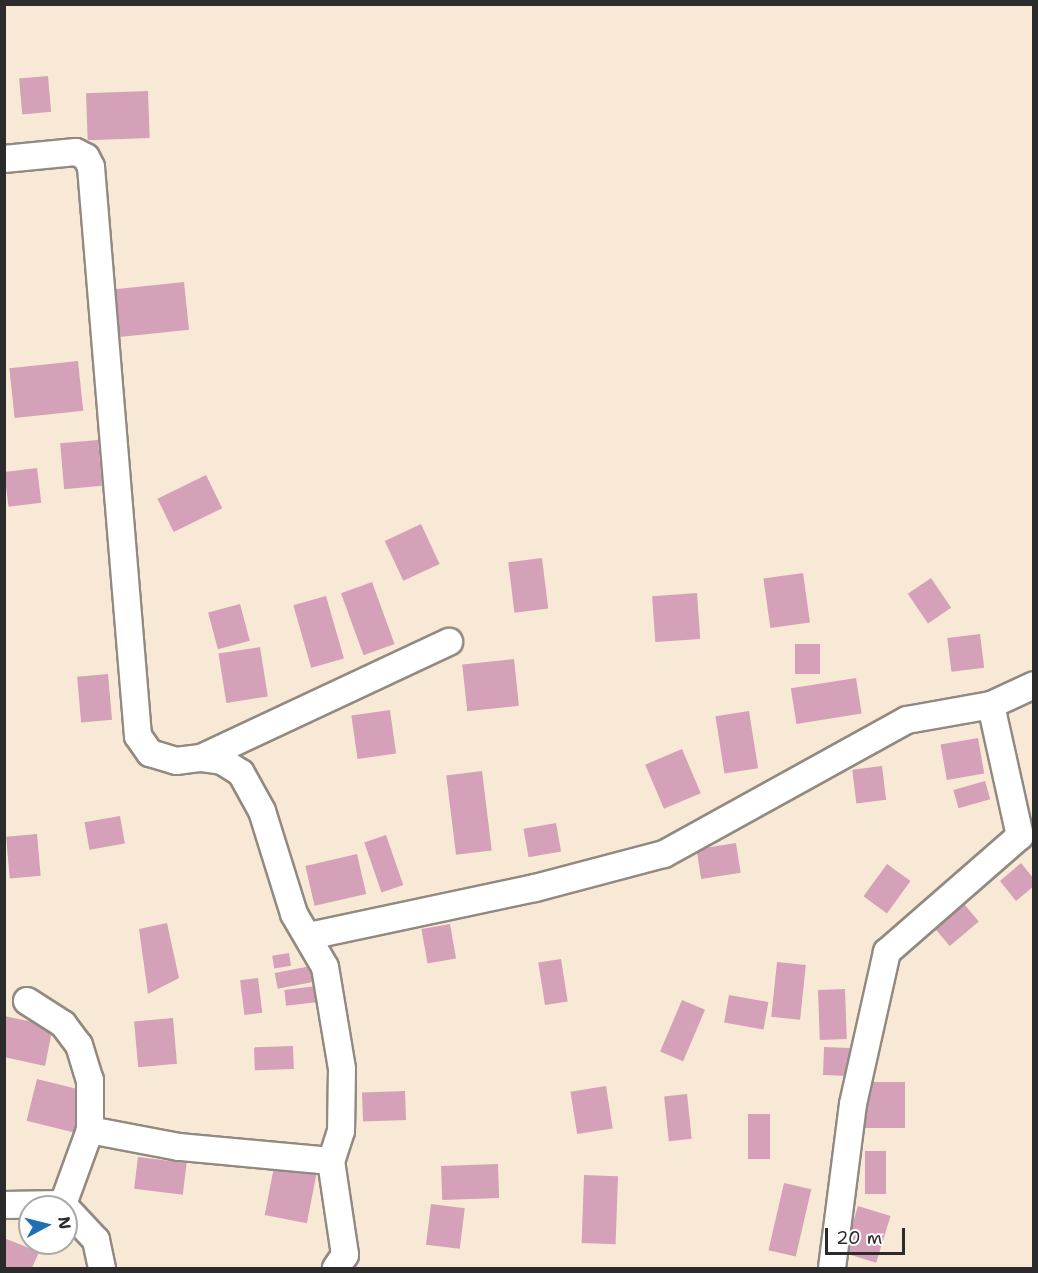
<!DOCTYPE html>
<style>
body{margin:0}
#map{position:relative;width:1038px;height:1273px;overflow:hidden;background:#f8e9d6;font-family:"Shantell Sans",sans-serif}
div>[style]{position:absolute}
.building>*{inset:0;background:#d4a1b8;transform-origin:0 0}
.roads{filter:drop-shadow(2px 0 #928a80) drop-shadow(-2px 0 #928a80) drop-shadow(0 2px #928a80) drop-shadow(0 -2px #928a80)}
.street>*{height:26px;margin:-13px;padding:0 13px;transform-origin:13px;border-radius:13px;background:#fff}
span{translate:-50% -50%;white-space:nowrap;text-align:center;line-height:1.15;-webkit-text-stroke:6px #fff;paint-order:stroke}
.frame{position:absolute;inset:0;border:6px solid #2b2b2b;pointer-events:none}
.north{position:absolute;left:18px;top:1195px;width:60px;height:60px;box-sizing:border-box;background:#fff;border:2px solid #aaa;border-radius:50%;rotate:83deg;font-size:16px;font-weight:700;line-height:24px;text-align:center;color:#2b2b2b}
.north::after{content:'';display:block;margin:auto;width:21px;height:27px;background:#1f6fb2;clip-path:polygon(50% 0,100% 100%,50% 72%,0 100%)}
.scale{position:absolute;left:825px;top:1228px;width:80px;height:27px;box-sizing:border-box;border:3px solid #2b2b2b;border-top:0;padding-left:8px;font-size:18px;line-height:21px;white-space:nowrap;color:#2b2b2b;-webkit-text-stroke:4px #fff;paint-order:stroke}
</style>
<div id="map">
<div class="building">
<div style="left:48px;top:76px;width:36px;height:29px;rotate:85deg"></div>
<div style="left:148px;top:91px;width:47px;height:62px;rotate:88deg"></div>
<div style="left:184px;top:282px;width:48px;height:72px;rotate:84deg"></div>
<div style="left:78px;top:361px;width:50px;height:69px;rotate:84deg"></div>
<div style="left:98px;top:440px;width:46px;height:38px;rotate:85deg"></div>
<div style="left:37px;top:468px;width:35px;height:33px;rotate:83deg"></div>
<div style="left:206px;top:475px;width:37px;height:54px;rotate:64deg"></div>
<div style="left:421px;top:524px;width:44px;height:40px;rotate:65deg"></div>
<div style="left:542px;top:558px;width:51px;height:34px;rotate:83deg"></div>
<div style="left:803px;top:573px;width:50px;height:40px;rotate:82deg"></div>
<div style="left:931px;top:578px;width:36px;height:28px;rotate:56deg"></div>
<div style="left:372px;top:582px;width:66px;height:33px;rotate:70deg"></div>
<div style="left:697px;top:593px;width:46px;height:45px;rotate:86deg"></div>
<div style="left:326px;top:596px;width:65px;height:34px;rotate:74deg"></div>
<div style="left:240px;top:604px;width:38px;height:33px;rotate:75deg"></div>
<div style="left:980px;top:634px;width:34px;height:33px;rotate:83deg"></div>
<div style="left:795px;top:644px;width:25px;height:30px"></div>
<div style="left:260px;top:647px;width:50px;height:42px;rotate:81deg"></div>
<div style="left:514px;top:659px;width:47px;height:52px;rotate:84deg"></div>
<div style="left:108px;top:674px;width:46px;height:31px;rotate:85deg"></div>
<div style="left:856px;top:678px;width:36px;height:66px;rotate:81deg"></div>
<div style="left:390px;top:710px;width:44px;height:39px;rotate:82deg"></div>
<div style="left:749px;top:711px;width:58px;height:34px;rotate:81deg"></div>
<div style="left:978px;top:738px;width:36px;height:38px;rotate:80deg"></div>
<div style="left:682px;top:749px;width:48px;height:40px;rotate:67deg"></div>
<div style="left:882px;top:766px;width:34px;height:30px;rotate:83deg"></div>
<div style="left:482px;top:771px;width:80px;height:36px;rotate:83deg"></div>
<div style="left:985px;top:781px;width:19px;height:33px;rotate:74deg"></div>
<div style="left:120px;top:816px;width:28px;height:36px;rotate:80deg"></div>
<div style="left:556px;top:823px;width:29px;height:33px;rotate:80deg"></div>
<div style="left:37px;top:834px;width:42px;height:31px;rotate:85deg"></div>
<div style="left:386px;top:835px;width:53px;height:23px;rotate:71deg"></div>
<div style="left:736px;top:843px;width:30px;height:40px;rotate:81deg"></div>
<div style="left:357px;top:854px;width:41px;height:53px;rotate:77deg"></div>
<div style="clip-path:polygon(1021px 863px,1034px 879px,1034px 886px,1016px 901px,1000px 881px)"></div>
<div style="left:887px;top:864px;width:29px;height:40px;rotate:36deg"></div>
<div style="left:964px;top:904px;width:23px;height:38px;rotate:50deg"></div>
<div style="clip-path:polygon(167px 923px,179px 978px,148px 994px,139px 929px)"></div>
<div style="left:450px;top:924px;width:35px;height:29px;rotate:80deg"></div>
<div style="left:289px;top:953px;width:13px;height:17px;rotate:81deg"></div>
<div style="left:561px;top:959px;width:43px;height:23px;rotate:81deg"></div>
<div style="left:777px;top:962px;width:29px;height:55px;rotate:6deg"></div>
<div style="left:311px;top:966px;width:16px;height:37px;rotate:79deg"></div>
<div style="left:258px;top:978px;width:35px;height:18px;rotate:83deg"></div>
<div style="left:316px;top:986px;width:16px;height:32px;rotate:83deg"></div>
<div style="left:845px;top:989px;width:50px;height:27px;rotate:88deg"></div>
<div style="left:729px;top:995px;width:40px;height:28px;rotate:10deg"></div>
<div style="left:682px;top:1000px;width:25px;height:56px;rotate:23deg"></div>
<div style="clip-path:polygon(4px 1016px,53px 1026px,45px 1066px,4px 1057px)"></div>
<div style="left:173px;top:1018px;width:46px;height:39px;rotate:85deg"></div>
<div style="left:293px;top:1046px;width:23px;height:39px;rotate:88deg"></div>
<div style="left:824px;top:1047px;width:26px;height:28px;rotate:2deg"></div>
<div style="left:37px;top:1079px;width:54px;height:43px;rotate:14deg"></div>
<div style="left:864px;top:1082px;width:41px;height:46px"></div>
<div style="left:606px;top:1086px;width:43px;height:36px;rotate:81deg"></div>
<div style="left:405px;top:1091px;width:29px;height:43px;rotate:88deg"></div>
<div style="left:687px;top:1094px;width:45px;height:23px;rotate:84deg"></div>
<div style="left:748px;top:1114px;width:22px;height:45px"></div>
<div style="left:865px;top:1151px;width:21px;height:43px"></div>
<div style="left:138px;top:1157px;width:49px;height:32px;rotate:7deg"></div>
<div style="left:498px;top:1164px;width:34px;height:57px;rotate:88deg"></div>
<div style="left:274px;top:1167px;width:43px;height:49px;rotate:11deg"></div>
<div style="left:584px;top:1175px;width:34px;height:68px;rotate:2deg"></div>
<div style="left:784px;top:1183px;width:28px;height:69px;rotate:13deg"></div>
<div style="left:431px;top:1204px;width:34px;height:41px;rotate:7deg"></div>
<div style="left:858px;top:1206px;width:34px;height:49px;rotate:17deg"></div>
<div style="clip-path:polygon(4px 1238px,39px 1252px,32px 1268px,4px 1268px)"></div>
</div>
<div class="roads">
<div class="street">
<div style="left:4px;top:159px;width:72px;rotate:-5.6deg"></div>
<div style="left:76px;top:152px;width:11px;rotate:27deg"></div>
<div style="left:86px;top:157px;width:11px;rotate:63deg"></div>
<div style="left:91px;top:167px;width:571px;rotate:85.28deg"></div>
<div style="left:138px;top:736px;width:21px;rotate:55deg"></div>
<div style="left:150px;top:753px;width:27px;rotate:17deg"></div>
<div style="left:176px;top:761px;width:25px;rotate:-7deg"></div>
<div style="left:201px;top:758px;width:21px;rotate:8deg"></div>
<div style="left:222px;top:761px;width:22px;rotate:32deg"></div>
<div style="left:241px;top:773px;width:43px;rotate:61.1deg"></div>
<div style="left:262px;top:811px;width:108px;rotate:72.7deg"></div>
<div style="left:294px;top:914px;width:61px;rotate:59.7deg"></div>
<div style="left:325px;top:967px;width:103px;rotate:80.5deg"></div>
<div style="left:342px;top:1069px;width:62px;rotate:90.9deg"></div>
<div style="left:341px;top:1131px;width:32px;rotate:108deg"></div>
<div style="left:331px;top:1161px;width:153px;rotate:-174.7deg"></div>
<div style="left:179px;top:1147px;width:91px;rotate:-169.2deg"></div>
<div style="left:90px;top:1130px;width:79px;rotate:110deg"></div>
<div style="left:63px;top:1204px;width:59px;rotate:179deg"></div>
<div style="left:201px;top:758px;width:274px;rotate:-25.1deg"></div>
<div style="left:309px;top:936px;width:231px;rotate:-12deg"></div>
<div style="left:535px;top:888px;width:133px;rotate:-14.8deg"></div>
<div style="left:664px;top:854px;width:277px;rotate:-28.9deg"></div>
<div style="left:907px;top:720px;width:85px;rotate:-10.1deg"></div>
<div style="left:991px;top:705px;width:47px;rotate:-24.9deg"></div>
<div style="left:27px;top:1001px;width:43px;rotate:32.6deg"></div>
<div style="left:63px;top:1024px;width:26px;rotate:53deg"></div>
<div style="left:79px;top:1045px;width:37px;rotate:73deg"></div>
<div style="left:90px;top:1080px;width:50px;rotate:90deg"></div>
<div style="left:331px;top:1161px;width:95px;rotate:81.5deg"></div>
<div style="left:345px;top:1255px;width:16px;rotate:125deg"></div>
<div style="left:66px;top:1208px;width:44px;rotate:46.8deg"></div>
<div style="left:96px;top:1240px;width:29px;rotate:78deg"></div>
<div style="left:832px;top:1268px;width:165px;rotate:-82.7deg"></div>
<div style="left:853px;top:1104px;width:156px;rotate:-77.4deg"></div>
<div style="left:887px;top:952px;width:176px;rotate:-41.1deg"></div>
<div style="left:1020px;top:836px;width:134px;rotate:-102.5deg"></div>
</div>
</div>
<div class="frame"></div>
<div class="north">N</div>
<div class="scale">20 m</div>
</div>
